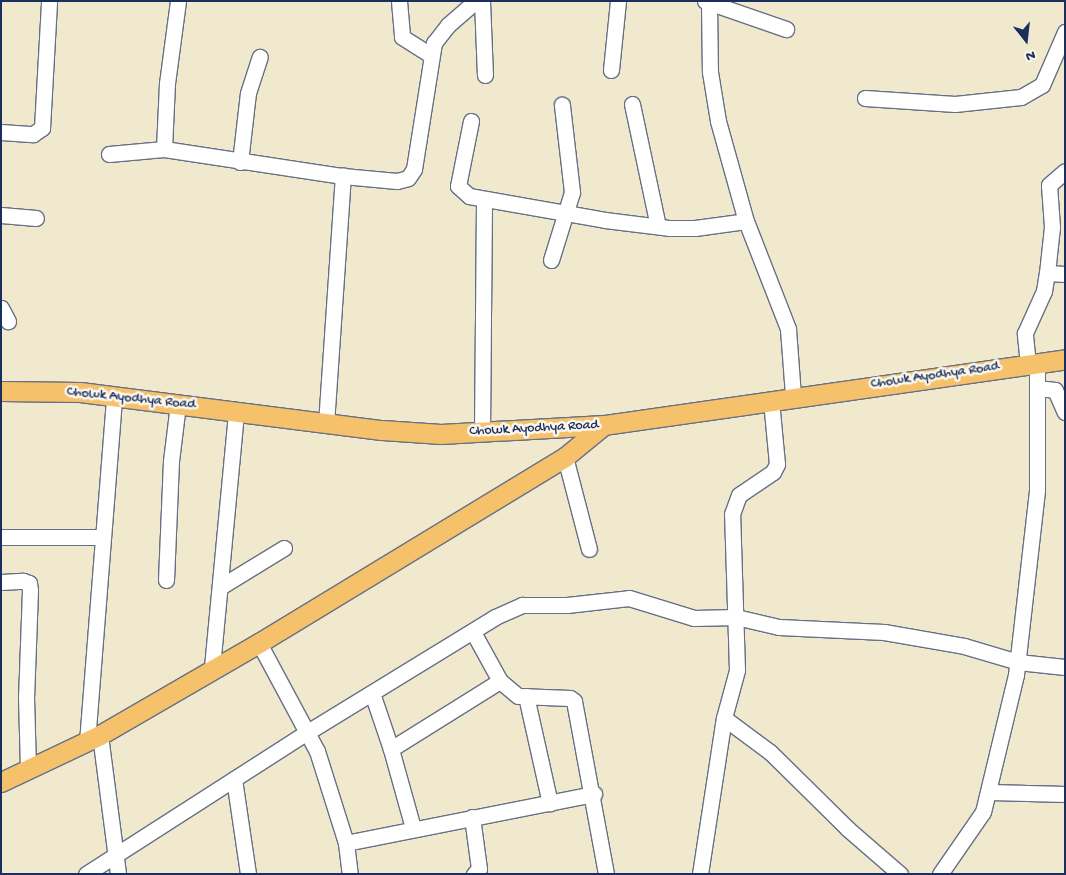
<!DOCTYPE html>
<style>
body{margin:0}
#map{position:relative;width:1066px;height:875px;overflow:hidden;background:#f0e9ce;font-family:"Gochi Hand",sans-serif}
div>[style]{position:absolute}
.roads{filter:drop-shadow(1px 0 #667085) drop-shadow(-1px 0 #667085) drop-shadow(0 1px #667085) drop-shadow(0 -1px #667085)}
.minor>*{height:15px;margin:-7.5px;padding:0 7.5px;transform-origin:7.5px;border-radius:7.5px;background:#fff}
.major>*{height:19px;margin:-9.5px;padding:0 9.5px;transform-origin:9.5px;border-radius:9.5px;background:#f5c16b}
span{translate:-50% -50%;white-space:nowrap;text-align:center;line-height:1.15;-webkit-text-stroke:5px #fbf7ec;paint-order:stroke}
.street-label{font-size:14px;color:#1b2f5e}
.frame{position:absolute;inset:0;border:2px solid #1b2f5e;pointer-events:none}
.north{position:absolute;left:1001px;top:15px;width:50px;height:50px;-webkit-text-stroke:4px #fbf7ec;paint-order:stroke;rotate:164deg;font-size:14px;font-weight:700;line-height:20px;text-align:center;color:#1b2f5e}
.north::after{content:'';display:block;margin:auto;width:18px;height:22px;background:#1b2f5e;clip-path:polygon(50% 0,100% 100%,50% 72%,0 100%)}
</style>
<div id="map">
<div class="roads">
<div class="minor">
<div style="left:178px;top:1px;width:83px;rotate:97.6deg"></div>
<div style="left:167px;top:83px;width:66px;rotate:92.6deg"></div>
<div style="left:164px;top:149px;width:181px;rotate:8.6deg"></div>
<div style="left:343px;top:176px;width:54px;rotate:5.3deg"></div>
<div style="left:397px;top:181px;width:11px;rotate:-15deg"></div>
<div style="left:408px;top:178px;width:11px;rotate:-56deg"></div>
<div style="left:414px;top:169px;width:128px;rotate:-81deg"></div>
<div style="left:434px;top:43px;width:23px;rotate:-52deg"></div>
<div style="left:448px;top:25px;width:37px;rotate:-41deg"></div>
<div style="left:399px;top:1px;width:36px;rotate:85deg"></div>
<div style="left:402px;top:37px;width:34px;rotate:32deg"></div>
<div style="left:482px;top:1px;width:74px;rotate:87.7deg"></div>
<div style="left:705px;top:1px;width:86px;rotate:19.1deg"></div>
<div style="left:709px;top:3px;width:69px;rotate:89.2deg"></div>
<div style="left:710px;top:72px;width:50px;rotate:80.7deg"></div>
<div style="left:718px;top:121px;width:104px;rotate:74.4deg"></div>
<div style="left:746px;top:221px;width:116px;rotate:68.7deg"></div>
<div style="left:788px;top:329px;width:67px;rotate:85.7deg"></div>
<div style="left:611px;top:70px;width:69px;rotate:-84.2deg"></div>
<div style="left:865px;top:98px;width:90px;rotate:3.8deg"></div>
<div style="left:955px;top:104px;width:66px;rotate:-6.1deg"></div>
<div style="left:1021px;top:97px;width:24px;rotate:-30deg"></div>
<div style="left:1042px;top:85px;width:58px;rotate:-66.5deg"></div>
<div style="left:632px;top:104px;width:125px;rotate:78deg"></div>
<div style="left:471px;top:121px;width:66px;rotate:101.3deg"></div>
<div style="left:458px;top:186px;width:15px;rotate:42deg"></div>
<div style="left:469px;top:196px;width:138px;rotate:10deg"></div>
<div style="left:605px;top:220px;width:64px;rotate:7.1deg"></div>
<div style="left:669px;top:228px;width:26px"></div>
<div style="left:695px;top:228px;width:51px;rotate:-7.8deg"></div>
<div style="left:1px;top:132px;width:32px;rotate:4deg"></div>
<div style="left:33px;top:134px;width:11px;rotate:-34deg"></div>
<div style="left:42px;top:128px;width:127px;rotate:-86.8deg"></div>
<div style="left:109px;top:154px;width:55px;rotate:-5.2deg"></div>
<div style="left:240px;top:162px;width:69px;rotate:-83.4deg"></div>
<div style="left:248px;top:93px;width:38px;rotate:-72deg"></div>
<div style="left:1px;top:215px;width:35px;rotate:5deg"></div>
<div style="left:551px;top:260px;width:71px;rotate:-72.8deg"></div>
<div style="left:572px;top:192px;width:88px;rotate:-96.6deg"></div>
<div style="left:1047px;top:273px;width:18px;rotate:3deg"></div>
<div style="left:1px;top:308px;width:15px;rotate:62deg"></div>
<div style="left:1028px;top:364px;width:31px;rotate:-96deg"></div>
<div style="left:1025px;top:333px;width:46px;rotate:-65.7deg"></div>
<div style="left:1044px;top:291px;width:18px;rotate:-81deg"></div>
<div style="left:1047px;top:273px;width:46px;rotate:-83.8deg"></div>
<div style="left:1052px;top:227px;width:42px;rotate:-94.1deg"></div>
<div style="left:1049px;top:185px;width:21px;rotate:-41deg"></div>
<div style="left:1037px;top:388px;width:18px;rotate:6deg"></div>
<div style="left:1055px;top:390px;width:24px;rotate:66deg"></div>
<div style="left:326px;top:424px;width:249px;rotate:-86.1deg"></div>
<div style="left:482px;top:432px;width:233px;rotate:-89.5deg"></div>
<div style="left:565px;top:457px;width:95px;rotate:75.4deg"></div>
<div style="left:1px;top:537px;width:102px"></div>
<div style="left:166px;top:580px;width:119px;rotate:-87.6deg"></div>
<div style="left:171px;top:461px;width:57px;rotate:-83deg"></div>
<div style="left:1px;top:582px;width:22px;rotate:-3deg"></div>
<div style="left:23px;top:581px;width:6px;rotate:18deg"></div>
<div style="left:29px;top:583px;width:7px;rotate:82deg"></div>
<div style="left:30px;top:590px;width:107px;rotate:92.1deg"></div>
<div style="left:26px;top:697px;width:72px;rotate:88.4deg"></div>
<div style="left:220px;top:587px;width:75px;rotate:-31.4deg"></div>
<div style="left:473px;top:632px;width:56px;rotate:61.1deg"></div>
<div style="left:500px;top:681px;width:23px;rotate:40deg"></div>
<div style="left:518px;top:696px;width:52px;rotate:2.2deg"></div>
<div style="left:570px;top:698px;width:5px;rotate:37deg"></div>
<div style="left:574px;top:701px;width:176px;rotate:79.5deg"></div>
<div style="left:259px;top:643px;width:123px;rotate:61.8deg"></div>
<div style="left:317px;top:751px;width:96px;rotate:72.5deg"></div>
<div style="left:346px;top:843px;width:31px;rotate:83deg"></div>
<div style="left:212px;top:667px;width:257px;rotate:-84.6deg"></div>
<div style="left:372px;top:693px;width:59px;rotate:71.3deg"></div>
<div style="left:526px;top:696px;width:110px;rotate:77.4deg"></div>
<div style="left:724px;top:718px;width:57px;rotate:36.5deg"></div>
<div style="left:770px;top:752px;width:110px;rotate:44.6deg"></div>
<div style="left:848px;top:829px;width:69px;rotate:40.9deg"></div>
<div style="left:100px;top:735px;width:140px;rotate:82.6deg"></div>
<div style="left:87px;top:742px;width:347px;rotate:-85.5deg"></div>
<div style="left:234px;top:779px;width:96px;rotate:81.6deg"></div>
<div style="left:990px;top:792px;width:75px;rotate:1.5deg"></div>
<div style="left:472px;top:817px;width:52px;rotate:82.3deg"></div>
<div style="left:479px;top:869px;width:7px;rotate:135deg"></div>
<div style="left:413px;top:828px;width:82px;rotate:-105.6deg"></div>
<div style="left:391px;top:749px;width:128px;rotate:-32deg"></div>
<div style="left:346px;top:843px;width:253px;rotate:-11.2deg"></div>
<div style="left:86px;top:874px;width:261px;rotate:-32.7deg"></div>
<div style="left:306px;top:733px;width:222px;rotate:-31.5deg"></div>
<div style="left:495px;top:617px;width:30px;rotate:-24deg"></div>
<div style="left:522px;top:605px;width:45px"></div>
<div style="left:567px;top:605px;width:62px;rotate:-6.4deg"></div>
<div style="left:629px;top:598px;width:68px;rotate:17.1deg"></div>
<div style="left:694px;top:618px;width:42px;rotate:-1.4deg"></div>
<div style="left:736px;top:617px;width:44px;rotate:13.1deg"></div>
<div style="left:779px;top:627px;width:105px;rotate:2.7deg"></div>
<div style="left:884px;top:632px;width:81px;rotate:9.9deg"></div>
<div style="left:964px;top:646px;width:56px;rotate:16.5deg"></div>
<div style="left:1018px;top:662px;width:47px;rotate:6.1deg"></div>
<div style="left:700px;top:874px;width:158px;rotate:-81.3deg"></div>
<div style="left:724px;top:718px;width:50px;rotate:-74.8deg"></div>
<div style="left:737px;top:670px;width:156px;rotate:-91.8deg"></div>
<div style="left:732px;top:514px;width:20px;rotate:-70deg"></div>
<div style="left:739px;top:495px;width:41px;rotate:-34.1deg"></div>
<div style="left:773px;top:472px;width:9px;rotate:-63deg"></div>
<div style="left:777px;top:464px;width:64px;rotate:-95.4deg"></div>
<div style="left:940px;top:874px;width:75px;rotate:-55.3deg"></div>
<div style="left:983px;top:812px;width:141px;rotate:-76.5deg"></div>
<div style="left:1016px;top:675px;width:186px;rotate:-83.5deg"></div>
<div style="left:1037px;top:490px;width:127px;rotate:-90deg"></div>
</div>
<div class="major">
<div style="left:1px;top:391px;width:79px;rotate:0.7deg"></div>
<div style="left:80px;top:392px;width:304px;rotate:7.2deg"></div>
<div style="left:382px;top:430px;width:59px;rotate:3.9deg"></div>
<div style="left:441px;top:434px;width:163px;rotate:-3.2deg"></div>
<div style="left:604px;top:425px;width:466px;rotate:-8.1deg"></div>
<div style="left:1px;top:782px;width:110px;rotate:-25.4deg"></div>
<div style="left:100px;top:735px;width:184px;rotate:-30.1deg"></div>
<div style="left:259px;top:643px;width:358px;rotate:-31.3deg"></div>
<div style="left:565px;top:457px;width:50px;rotate:-39.4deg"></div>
</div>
</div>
<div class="street-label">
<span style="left:935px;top:376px;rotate:-8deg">Chowk Ayodhya Road</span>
<span style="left:131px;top:399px;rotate:6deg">Chowk Ayodhya Road</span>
<span style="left:534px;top:429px;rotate:-3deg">Chowk Ayodhya Road</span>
</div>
<div class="frame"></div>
<div class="north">N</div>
</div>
